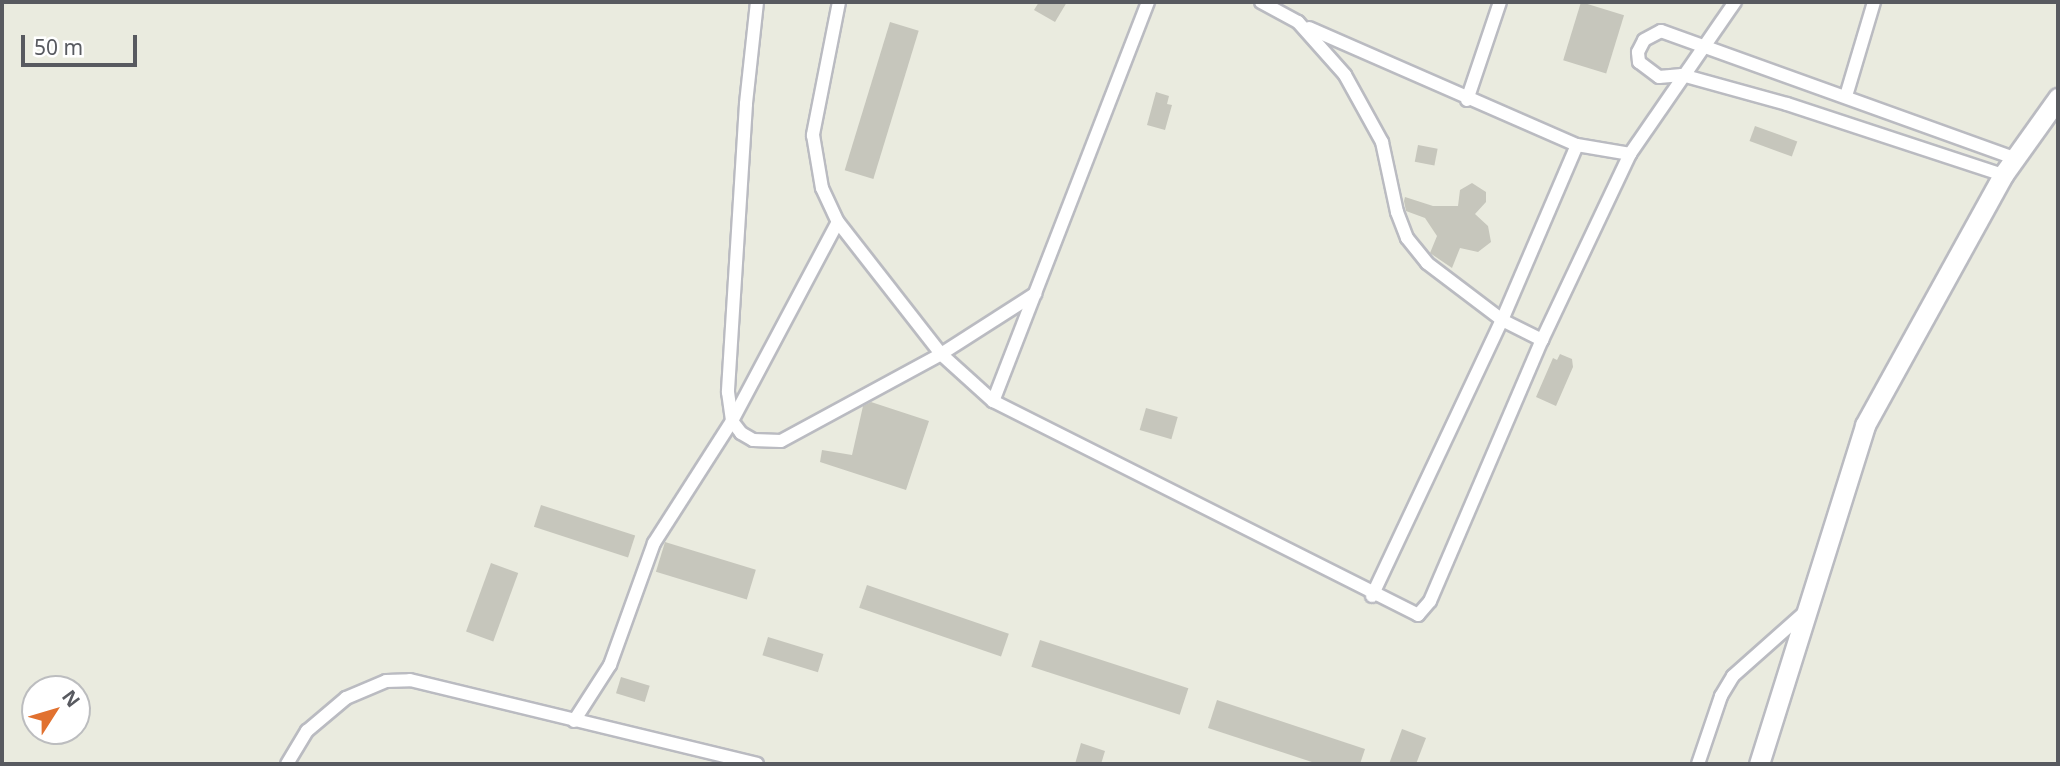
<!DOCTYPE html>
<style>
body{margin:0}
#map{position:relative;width:2060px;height:766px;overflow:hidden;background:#eaebdf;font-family:"Noto Sans",sans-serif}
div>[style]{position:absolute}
.building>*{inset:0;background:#c6c6bc;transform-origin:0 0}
.roads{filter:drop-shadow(2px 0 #babbc1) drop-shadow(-2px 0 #babbc1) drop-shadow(0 2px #babbc1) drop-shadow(0 -2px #babbc1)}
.street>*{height:12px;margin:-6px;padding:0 6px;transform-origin:6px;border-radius:6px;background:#fff}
.secondary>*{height:19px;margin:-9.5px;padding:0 9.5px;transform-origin:9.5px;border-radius:9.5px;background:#fff}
span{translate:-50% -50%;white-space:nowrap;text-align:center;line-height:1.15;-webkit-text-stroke:5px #fff;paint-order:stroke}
.frame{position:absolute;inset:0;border:4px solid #585a60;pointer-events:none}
.north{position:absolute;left:21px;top:675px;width:70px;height:70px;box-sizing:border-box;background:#fff;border:2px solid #bcbdbf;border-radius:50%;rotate:53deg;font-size:19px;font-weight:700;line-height:28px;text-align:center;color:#585a60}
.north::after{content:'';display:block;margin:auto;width:24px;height:32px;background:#e1712f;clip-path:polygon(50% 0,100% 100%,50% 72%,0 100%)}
.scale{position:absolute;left:21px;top:35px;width:116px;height:32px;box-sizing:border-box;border:4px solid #585a60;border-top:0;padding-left:9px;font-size:21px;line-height:24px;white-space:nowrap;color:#585a60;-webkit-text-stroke:5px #fff;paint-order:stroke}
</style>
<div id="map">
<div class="building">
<div style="clip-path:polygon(1039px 2px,1067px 2px,1055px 22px,1034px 10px)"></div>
<div style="left:1581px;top:2px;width:45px;height:61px;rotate:17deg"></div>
<div style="left:890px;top:22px;width:30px;height:155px;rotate:17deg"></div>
<div style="clip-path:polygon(1156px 92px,1169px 96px,1167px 104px,1172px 105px,1165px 130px,1147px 125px)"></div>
<div style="left:1755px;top:126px;width:45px;height:16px;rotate:20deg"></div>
<div style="left:1418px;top:145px;width:20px;height:17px;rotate:11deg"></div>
<div style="clip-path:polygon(1472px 183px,1486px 192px,1486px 202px,1475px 214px,1488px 226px,1491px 242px,1478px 252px,1460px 248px,1452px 268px,1430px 253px,1437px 236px,1425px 218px,1406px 211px,1404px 201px,1405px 197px,1433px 206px,1458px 206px,1460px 190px)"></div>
<div style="clip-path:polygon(1560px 354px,1572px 359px,1573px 367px,1556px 406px,1536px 397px,1553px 358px,1557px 360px)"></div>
<div style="clip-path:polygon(871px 402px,929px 421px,906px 490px,820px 462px,822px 450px,852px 455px,863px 406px)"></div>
<div style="left:1146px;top:408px;width:33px;height:23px;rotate:16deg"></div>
<div style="left:541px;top:505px;width:99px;height:23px;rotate:18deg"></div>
<div style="left:665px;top:542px;width:95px;height:31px;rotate:17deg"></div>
<div style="left:491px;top:563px;width:29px;height:73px;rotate:20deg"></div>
<div style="left:867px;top:585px;width:150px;height:24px;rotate:19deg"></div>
<div style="left:768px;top:637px;width:58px;height:19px;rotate:17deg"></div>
<div style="left:1040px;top:640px;width:156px;height:28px;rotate:18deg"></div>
<div style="left:621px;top:677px;width:30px;height:17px;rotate:17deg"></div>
<div style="clip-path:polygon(1217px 700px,1365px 749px,1360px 764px,1318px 764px,1208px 728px)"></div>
<div style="clip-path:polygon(1402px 729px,1426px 738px,1416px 764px,1389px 764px)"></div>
<div style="clip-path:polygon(1081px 743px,1105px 751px,1101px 764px,1075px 764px)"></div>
</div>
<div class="roads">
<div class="street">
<div style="left:757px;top:2px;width:103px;rotate:96.2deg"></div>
<div style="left:746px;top:104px;width:289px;rotate:93.6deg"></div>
<div style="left:728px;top:392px;width:29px;rotate:82deg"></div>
<div style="left:732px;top:421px;width:15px;rotate:53deg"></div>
<div style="left:741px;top:433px;width:14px;rotate:30deg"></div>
<div style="left:753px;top:440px;width:28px;rotate:2deg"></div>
<div style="left:781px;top:441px;width:182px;rotate:-28.5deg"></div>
<div style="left:941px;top:354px;width:112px;rotate:-32.6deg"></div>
<div style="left:839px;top:2px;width:136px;rotate:101.1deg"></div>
<div style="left:813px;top:135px;width:54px;rotate:80.4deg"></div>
<div style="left:822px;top:188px;width:38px;rotate:65deg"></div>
<div style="left:838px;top:222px;width:167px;rotate:52deg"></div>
<div style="left:941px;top:354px;width:70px;rotate:42.1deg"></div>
<div style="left:1148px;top:2px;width:428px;rotate:111.2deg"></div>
<div style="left:993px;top:401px;width:476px;rotate:26.7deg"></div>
<div style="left:1418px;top:615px;width:18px;rotate:-49deg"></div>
<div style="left:1430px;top:601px;width:284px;rotate:-66.8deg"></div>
<div style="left:1542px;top:340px;width:206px;rotate:-64.7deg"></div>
<div style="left:1630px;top:154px;width:185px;rotate:-55.4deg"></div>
<div style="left:1261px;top:2px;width:42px;rotate:28.4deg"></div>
<div style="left:1298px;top:22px;width:71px;rotate:48.4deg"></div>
<div style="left:1345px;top:75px;width:77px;rotate:61.1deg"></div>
<div style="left:1382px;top:142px;width:72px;rotate:77.9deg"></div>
<div style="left:1397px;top:212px;width:28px;rotate:69deg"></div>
<div style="left:1407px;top:238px;width:32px;rotate:51deg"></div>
<div style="left:1427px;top:263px;width:94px;rotate:37.2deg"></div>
<div style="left:1502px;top:320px;width:45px;rotate:26.6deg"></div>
<div style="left:1309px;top:28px;width:292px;rotate:23.6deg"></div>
<div style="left:1577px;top:145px;width:54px;rotate:9.6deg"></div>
<div style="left:1846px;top:96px;width:98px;rotate:-73.4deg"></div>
<div style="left:1467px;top:100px;width:103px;rotate:-71.4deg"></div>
<div style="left:2003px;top:175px;width:227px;rotate:-161.8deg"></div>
<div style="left:1787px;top:104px;width:109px;rotate:-164.6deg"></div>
<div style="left:1682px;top:75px;width:23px;rotate:175deg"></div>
<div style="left:1659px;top:77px;width:25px;rotate:-143deg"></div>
<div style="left:1639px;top:62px;width:10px;rotate:-96deg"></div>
<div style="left:1638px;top:52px;width:13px;rotate:-63deg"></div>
<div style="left:1644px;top:40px;width:19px;rotate:-28deg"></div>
<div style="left:1661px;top:31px;width:374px;rotate:19.8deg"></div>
<div style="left:1372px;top:596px;width:305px;rotate:-64.8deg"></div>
<div style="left:1502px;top:320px;width:190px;rotate:-66.8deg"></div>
<div style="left:574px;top:721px;width:67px;rotate:-57.3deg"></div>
<div style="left:610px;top:665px;width:130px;rotate:-70.2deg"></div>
<div style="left:654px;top:543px;width:145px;rotate:-57.4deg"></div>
<div style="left:732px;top:421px;width:225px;rotate:-62deg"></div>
<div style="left:287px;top:764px;width:39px;rotate:-59deg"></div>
<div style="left:307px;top:731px;width:51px;rotate:-40.2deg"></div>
<div style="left:346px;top:698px;width:43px;rotate:-23deg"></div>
<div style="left:386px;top:681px;width:24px;rotate:-2deg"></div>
<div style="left:410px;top:680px;width:357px;rotate:13.6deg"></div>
<div style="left:1698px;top:764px;width:72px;rotate:-71.3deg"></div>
<div style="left:1721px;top:696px;width:23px;rotate:-59deg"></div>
<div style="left:1733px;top:676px;width:96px;rotate:-41.6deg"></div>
</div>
<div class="secondary">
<div style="left:1759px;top:764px;width:355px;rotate:-72.6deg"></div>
<div style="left:1865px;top:425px;width:286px;rotate:-61.1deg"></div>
<div style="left:2003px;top:175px;width:95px;rotate:-54.5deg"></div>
</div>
</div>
<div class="frame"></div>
<div class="north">N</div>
<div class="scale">50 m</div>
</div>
